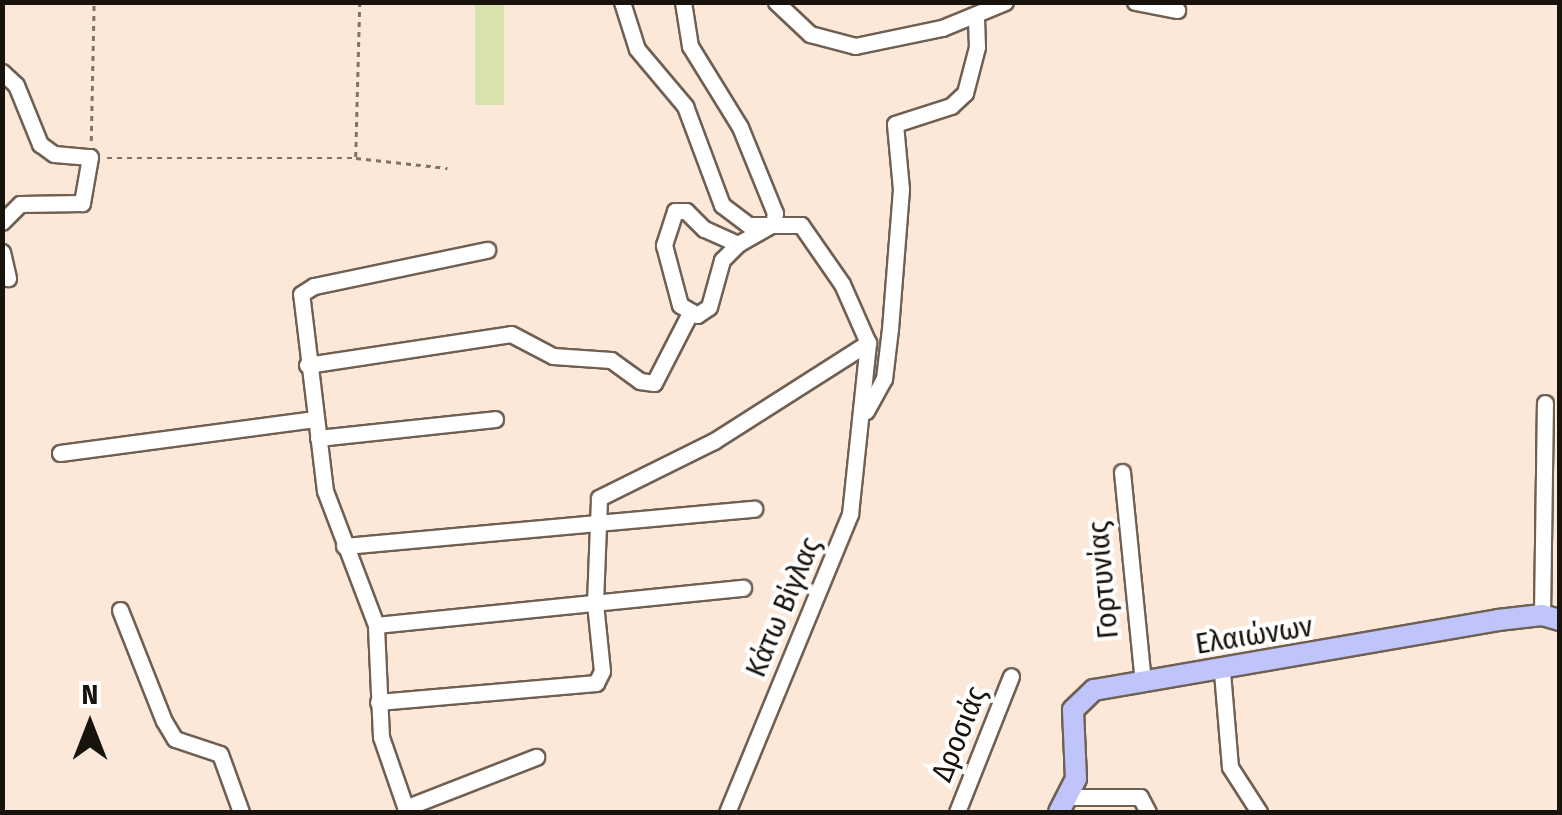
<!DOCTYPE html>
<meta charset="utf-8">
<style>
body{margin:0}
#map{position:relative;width:1562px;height:815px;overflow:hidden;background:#fbe8d8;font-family:"Fira Sans Condensed",sans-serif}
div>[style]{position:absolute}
.green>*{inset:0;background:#d8e3ac;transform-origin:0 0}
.path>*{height:2.5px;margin-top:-1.25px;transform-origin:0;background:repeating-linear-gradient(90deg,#7f7369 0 5px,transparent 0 10px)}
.roads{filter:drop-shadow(2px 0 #706053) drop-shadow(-2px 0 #706053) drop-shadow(0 2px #706053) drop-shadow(0 -2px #706053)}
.minor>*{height:15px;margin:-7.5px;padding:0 7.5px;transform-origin:7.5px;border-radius:7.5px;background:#fff}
.major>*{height:20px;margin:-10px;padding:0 10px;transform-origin:10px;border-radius:10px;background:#bfc5fb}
span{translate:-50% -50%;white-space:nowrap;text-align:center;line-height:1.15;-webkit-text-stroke:8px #fff;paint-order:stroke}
.street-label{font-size:30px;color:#19130e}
.frame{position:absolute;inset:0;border:5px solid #19130e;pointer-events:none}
.north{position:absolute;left:40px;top:675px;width:100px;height:100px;-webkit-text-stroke:8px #fff;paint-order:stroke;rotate:0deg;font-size:28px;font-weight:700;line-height:40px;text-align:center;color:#19130e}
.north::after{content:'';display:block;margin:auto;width:35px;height:45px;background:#19130e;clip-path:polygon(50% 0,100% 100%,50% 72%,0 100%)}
</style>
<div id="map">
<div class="green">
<div style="left:475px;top:3px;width:29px;height:102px"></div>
</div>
<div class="path">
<div style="left:360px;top:2px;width:156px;rotate:91.5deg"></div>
<div style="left:356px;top:158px;width:92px;rotate:6.3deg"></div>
<div style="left:2px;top:5px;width:3px;rotate:-72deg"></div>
<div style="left:91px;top:141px;width:139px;rotate:-88.8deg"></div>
<div style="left:107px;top:158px;width:249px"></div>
</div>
<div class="roads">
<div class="minor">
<div style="left:622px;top:2px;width:49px;rotate:72.3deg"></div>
<div style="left:637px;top:49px;width:75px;rotate:49.9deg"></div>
<div style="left:685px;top:106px;width:106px;rotate:69.5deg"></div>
<div style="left:722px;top:205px;width:34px;rotate:37deg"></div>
<div style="left:749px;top:225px;width:52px"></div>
<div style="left:801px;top:225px;width:72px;rotate:55.2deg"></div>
<div style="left:842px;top:284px;width:64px;rotate:66.2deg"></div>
<div style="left:868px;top:343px;width:172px;rotate:96deg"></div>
<div style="left:850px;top:514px;width:322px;rotate:112.4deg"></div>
<div style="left:683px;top:2px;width:45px;rotate:81deg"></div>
<div style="left:690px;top:46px;width:95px;rotate:58.3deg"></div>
<div style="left:740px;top:127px;width:93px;rotate:67.9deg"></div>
<div style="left:775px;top:213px;width:11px;rotate:100deg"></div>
<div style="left:773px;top:224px;width:40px;rotate:150.3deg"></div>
<div style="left:738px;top:244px;width:37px;rotate:-156deg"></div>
<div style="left:704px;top:229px;width:25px;rotate:-135deg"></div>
<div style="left:686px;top:211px;width:11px;rotate:180deg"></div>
<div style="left:675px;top:211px;width:36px;rotate:108deg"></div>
<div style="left:664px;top:245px;width:62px;rotate:75.1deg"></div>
<div style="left:680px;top:305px;width:20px;rotate:30deg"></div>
<div style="left:697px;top:315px;width:14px;rotate:-34deg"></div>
<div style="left:709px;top:307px;width:49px;rotate:-74.5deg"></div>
<div style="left:722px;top:260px;width:23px;rotate:-45deg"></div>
<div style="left:776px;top:2px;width:47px;rotate:43.3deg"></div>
<div style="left:810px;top:34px;width:47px;rotate:14.9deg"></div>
<div style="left:855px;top:46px;width:89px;rotate:-11.7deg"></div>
<div style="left:942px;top:28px;width:68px;rotate:-22.4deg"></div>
<div style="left:1135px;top:2px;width:43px;rotate:10.8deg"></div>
<div style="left:2px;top:72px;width:19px;rotate:43deg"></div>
<div style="left:16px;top:85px;width:64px;rotate:67.9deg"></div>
<div style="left:40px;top:144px;width:17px;rotate:36deg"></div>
<div style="left:54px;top:154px;width:36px;rotate:5deg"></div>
<div style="left:90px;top:157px;width:47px;rotate:99.9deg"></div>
<div style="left:82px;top:203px;width:62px;rotate:179.1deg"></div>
<div style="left:20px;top:204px;width:25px;rotate:135deg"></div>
<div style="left:2px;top:252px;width:27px;rotate:77deg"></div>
<div style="left:307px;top:365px;width:206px;rotate:-8.6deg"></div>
<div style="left:511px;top:334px;width:47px;rotate:27.6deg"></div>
<div style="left:553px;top:356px;width:58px;rotate:3.9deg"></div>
<div style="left:611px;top:360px;width:36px;rotate:36deg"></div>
<div style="left:640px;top:381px;width:14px;rotate:8deg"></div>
<div style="left:654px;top:383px;width:79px;rotate:-62.8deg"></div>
<div style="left:866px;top:411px;width:37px;rotate:-61deg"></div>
<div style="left:884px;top:379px;width:50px;rotate:-83.2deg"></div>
<div style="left:890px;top:329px;width:140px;rotate:-85.5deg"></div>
<div style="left:901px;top:189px;width:65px;rotate:-95.3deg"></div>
<div style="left:895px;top:124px;width:59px;rotate:-17.8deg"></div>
<div style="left:951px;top:106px;width:19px;rotate:-43deg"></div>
<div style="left:965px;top:93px;width:48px;rotate:-75.4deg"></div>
<div style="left:977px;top:47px;width:29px;rotate:-92deg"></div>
<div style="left:318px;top:438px;width:178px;rotate:-6.1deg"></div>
<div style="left:60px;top:453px;width:257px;rotate:-7.6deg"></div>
<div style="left:1122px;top:472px;width:212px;rotate:84.3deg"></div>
<div style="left:344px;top:546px;width:412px;rotate:-5.2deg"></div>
<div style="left:120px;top:610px;width:119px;rotate:68.4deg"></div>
<div style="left:164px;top:721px;width:21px;rotate:59deg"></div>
<div style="left:175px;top:739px;width:47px;rotate:18.4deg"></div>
<div style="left:220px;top:754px;width:62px;rotate:70.1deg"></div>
<div style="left:1542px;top:615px;width:212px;rotate:-89.2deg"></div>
<div style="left:376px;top:625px;width:369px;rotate:-5.8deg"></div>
<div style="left:1222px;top:672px;width:95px;rotate:85.2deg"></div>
<div style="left:1230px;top:767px;width:54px;rotate:57.2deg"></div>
<div style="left:378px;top:702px;width:219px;rotate:-5deg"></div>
<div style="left:596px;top:683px;width:13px;rotate:-63deg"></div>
<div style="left:602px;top:671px;width:68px;rotate:-95.9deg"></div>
<div style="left:595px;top:603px;width:105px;rotate:-87.8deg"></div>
<div style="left:599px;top:498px;width:128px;rotate:-26.4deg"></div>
<div style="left:714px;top:441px;width:183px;rotate:-32.5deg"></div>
<div style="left:1071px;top:797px;width:69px"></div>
<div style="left:1140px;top:797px;width:17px;rotate:62deg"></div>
<div style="left:405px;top:808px;width:141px;rotate:-21.3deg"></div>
<div style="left:407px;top:812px;width:79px;rotate:-109.1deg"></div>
<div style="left:381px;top:737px;width:112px;rotate:-92.6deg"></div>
<div style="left:376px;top:625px;width:143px;rotate:-110.8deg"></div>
<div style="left:325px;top:491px;width:198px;rotate:-96.9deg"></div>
<div style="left:301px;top:294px;width:15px;rotate:-32deg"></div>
<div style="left:314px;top:286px;width:177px;rotate:-11.8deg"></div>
<div style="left:957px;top:812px;width:146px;rotate:-68.3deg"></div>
</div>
<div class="major">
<div style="left:1059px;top:812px;width:37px;rotate:-63deg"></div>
<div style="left:1076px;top:779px;width:69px;rotate:-92.5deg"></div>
<div style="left:1073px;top:710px;width:29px;rotate:-44deg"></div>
<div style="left:1094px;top:690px;width:410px;rotate:-9.8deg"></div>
<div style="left:1498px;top:620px;width:44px;rotate:-6.5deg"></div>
<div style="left:1542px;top:615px;width:19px;rotate:16deg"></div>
</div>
</div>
<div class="street-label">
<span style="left:1103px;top:580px;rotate:-95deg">Γορτυνίας</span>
<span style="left:783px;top:607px;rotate:-67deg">Κάτω Βίγλας</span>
<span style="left:1254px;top:635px;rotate:-9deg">Ελαιώνων</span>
<span style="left:959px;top:734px;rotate:-68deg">Δροσιάς</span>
</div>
<div class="frame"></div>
<div class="north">N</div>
</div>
